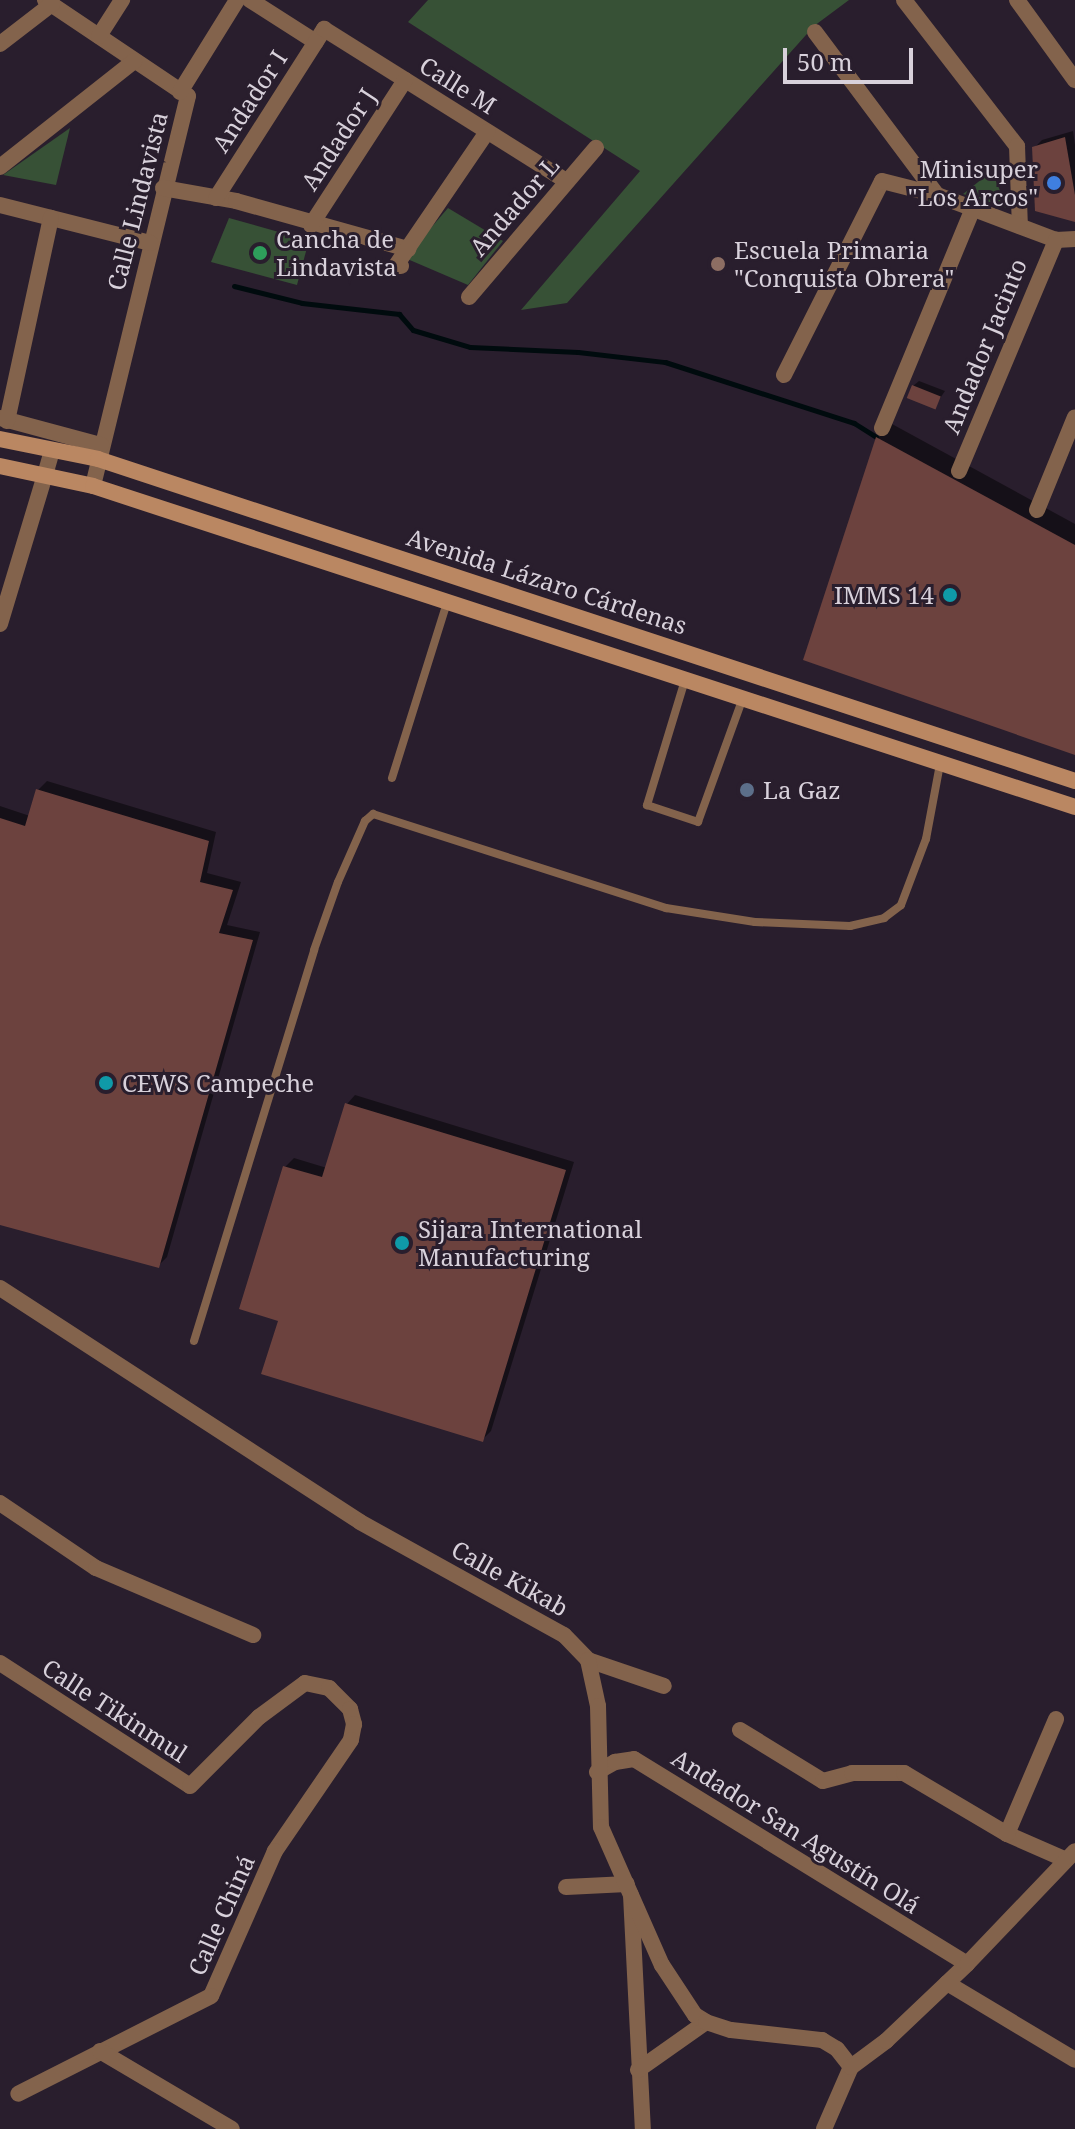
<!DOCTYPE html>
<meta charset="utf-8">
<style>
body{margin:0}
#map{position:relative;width:1075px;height:2129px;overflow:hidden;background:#291e2d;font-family:"Noto Serif",serif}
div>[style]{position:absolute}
.green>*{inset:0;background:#375136}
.shadow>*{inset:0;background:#0007}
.stream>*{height:5px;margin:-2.5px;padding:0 2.5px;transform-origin:2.5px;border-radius:2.5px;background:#000b0e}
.building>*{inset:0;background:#6c423e;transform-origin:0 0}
.service>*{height:8px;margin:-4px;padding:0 4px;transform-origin:4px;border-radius:4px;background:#83634c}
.minor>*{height:16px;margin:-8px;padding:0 8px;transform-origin:8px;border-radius:8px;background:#83634c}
.tertiary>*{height:16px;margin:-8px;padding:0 8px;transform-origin:8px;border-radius:8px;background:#83634c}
.secondary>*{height:16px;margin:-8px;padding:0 8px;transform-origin:8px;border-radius:8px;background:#ba8762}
.dots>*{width:22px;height:22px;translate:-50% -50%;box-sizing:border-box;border:4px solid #291e2d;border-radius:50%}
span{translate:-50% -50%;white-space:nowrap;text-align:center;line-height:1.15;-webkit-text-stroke:6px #291e2d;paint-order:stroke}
.street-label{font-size:24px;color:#d8d1db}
.poi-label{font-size:24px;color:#d8d1db}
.right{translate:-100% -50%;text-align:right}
.left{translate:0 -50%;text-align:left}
.scale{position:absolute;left:783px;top:48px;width:130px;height:36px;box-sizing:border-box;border:4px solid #d8d1db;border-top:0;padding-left:10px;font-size:24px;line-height:28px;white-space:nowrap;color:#d8d1db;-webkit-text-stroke:6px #291e2d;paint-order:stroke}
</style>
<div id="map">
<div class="green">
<div style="clip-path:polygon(428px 0,849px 0,814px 26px,567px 303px,521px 310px,640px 171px,408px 22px)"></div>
<div style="clip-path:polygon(70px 128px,56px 185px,3px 175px)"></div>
<div style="clip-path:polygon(992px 171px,1007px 208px,963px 194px)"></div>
<div style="clip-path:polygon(448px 208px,503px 241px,468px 285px,405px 258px)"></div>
<div style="clip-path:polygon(229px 218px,300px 238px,308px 244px,297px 285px,211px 262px)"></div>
</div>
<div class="shadow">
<div style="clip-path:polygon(1073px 131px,1075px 145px,1075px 219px,1034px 148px,1042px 140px)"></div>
<div style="clip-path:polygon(919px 381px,945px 391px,934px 407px,913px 386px)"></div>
<div style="clip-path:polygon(892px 424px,1075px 524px,1075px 753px,805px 659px,878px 438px)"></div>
<div style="clip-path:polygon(47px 781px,216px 832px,207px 873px,241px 882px,227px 925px,260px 932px,167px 1257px,158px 1266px,0 1223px,0 806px,30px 816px,38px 790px)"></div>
<div style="clip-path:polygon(355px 1095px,574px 1162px,491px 1431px,482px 1440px,280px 1319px,285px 1167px,294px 1158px,327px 1168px,347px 1104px)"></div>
</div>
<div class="stream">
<div style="left:234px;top:286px;width:70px;rotate:14deg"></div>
<div style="left:302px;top:303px;width:98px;rotate:6.5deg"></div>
<div style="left:399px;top:314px;width:21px;rotate:49deg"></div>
<div style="left:413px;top:330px;width:59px;rotate:16.6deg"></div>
<div style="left:470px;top:347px;width:108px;rotate:2.7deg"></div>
<div style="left:578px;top:352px;width:88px;rotate:6.6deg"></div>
<div style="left:665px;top:362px;width:199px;rotate:17.9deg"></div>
<div style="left:854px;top:423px;width:26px;rotate:32deg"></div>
</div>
<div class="building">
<div style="clip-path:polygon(1065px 137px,1075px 195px,1075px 222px,1035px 211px,1032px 147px)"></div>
<div style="left:912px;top:385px;width:31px;height:14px;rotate:22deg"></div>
<div style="clip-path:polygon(876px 437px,1075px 545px,1075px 755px,803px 660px)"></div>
<div style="clip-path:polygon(36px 789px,209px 841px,200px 882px,233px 890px,219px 933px,253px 940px,159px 1268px,0 1225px,0 818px,25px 826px)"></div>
<div style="clip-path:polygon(345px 1103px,566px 1170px,483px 1442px,261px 1374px,278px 1321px,239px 1309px,283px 1166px,322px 1177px)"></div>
</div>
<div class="service">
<div style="left:685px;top:680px;width:131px;rotate:106.9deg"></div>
<div style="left:647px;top:805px;width:54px;rotate:18.4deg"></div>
<div style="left:698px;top:822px;width:132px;rotate:-70.1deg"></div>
<div style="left:392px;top:778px;width:183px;rotate:-72.6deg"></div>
<div style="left:194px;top:1341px;width:409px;rotate:-72.9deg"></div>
<div style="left:314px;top:950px;width:72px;rotate:-70.6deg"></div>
<div style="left:338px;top:882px;width:67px;rotate:-66.1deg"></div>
<div style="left:365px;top:821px;width:11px;rotate:-41deg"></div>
<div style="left:373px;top:814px;width:308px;rotate:17.8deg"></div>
<div style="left:666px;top:908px;width:90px;rotate:8.9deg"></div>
<div style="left:755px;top:922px;width:95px;rotate:2.4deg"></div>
<div style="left:850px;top:926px;width:35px;rotate:-13deg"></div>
<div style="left:884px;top:918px;width:21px;rotate:-37deg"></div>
<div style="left:901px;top:905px;width:71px;rotate:-69.3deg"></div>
<div style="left:926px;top:839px;width:76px;rotate:-79.4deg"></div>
</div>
<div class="minor">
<div style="left:45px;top:0;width:172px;rotate:33.9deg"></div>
<div style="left:188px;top:96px;width:401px;rotate:103.7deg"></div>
<div style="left:250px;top:0;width:78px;rotate:32.5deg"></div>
<div style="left:904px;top:0;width:185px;rotate:52.3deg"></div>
<div style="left:1017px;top:146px;width:80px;rotate:87.9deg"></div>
<div style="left:1017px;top:0;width:99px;rotate:54.1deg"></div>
<div style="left:815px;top:32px;width:204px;rotate:53.2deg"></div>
<div style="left:99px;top:36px;width:43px;rotate:-57.4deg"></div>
<div style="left:0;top:44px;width:66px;rotate:-37.6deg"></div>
<div style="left:180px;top:92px;width:108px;rotate:-58.2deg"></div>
<div style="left:0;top:167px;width:171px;rotate:-38.3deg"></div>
<div style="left:163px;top:188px;width:74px;rotate:10.1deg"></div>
<div style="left:236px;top:201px;width:179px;rotate:15.6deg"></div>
<div style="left:216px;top:198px;width:201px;rotate:-57.4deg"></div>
<div style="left:324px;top:29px;width:286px;rotate:32.1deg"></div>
<div style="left:0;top:205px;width:155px;rotate:14.2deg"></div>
<div style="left:311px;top:225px;width:173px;rotate:-57deg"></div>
<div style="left:401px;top:266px;width:4px;rotate:-153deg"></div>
<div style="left:397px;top:264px;width:160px;rotate:-55.7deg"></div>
<div style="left:469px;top:297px;width:196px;rotate:-49.6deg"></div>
<div style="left:784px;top:375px;width:217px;rotate:-63.2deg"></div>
<div style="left:882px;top:181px;width:57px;rotate:14.3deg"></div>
<div style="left:937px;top:195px;width:127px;rotate:20.7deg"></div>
<div style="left:1056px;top:240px;width:19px;rotate:-3deg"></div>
<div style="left:0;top:418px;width:105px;rotate:15deg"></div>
<div style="left:7px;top:421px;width:208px;rotate:-77.8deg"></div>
<div style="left:882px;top:428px;width:238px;rotate:-67.5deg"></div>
<div style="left:959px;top:471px;width:251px;rotate:-67.2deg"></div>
<div style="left:45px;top:475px;width:26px;rotate:-74deg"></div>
<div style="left:1037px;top:510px;width:100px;rotate:-67.8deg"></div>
<div style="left:0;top:1503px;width:116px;rotate:34.1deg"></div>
<div style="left:96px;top:1568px;width:171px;rotate:23.1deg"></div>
<div style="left:588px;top:1660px;width:80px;rotate:18.9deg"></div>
<div style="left:0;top:1663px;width:226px;rotate:32.9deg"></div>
<div style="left:190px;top:1786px;width:98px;rotate:-45deg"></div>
<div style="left:259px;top:1717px;width:57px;rotate:-36.5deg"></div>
<div style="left:305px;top:1683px;width:25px;rotate:12deg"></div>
<div style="left:329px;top:1688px;width:30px;rotate:45deg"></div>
<div style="left:350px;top:1709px;width:16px;rotate:75deg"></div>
<div style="left:354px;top:1724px;width:16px;rotate:101deg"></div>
<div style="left:351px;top:1740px;width:135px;rotate:124.4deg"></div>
<div style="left:275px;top:1851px;width:158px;rotate:113.8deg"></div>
<div style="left:211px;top:1996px;width:216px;rotate:153.1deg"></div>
<div style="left:740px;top:1730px;width:97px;rotate:31.6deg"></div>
<div style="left:823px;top:1781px;width:30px;rotate:-15deg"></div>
<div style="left:852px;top:1773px;width:52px"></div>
<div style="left:904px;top:1773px;width:120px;rotate:30.6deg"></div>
<div style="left:1007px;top:1834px;width:62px;rotate:23.7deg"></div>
<div style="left:597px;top:1772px;width:21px;rotate:-29deg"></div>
<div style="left:615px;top:1762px;width:19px;rotate:-9deg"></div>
<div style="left:634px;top:1759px;width:391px;rotate:31.6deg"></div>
<div style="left:1007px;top:1834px;width:125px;rotate:-66.9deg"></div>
<div style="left:566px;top:1887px;width:61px;rotate:-2.8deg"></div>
<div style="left:631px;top:1895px;width:234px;rotate:87.1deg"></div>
<div style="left:947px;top:1983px;width:149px;rotate:31deg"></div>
<div style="left:100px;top:2051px;width:153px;rotate:30.6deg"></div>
<div style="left:638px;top:2070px;width:83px;rotate:-35.2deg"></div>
<div style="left:824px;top:2129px;width:68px;rotate:-66.5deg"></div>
</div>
<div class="tertiary">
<div style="left:0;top:624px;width:156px;rotate:-73.2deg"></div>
<div style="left:0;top:1288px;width:429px;rotate:33deg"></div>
<div style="left:360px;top:1522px;width:233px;rotate:29deg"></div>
<div style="left:564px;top:1635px;width:35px;rotate:46deg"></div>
<div style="left:588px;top:1660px;width:47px;rotate:77.7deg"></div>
<div style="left:598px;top:1706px;width:121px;rotate:88.6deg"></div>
<div style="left:601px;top:1827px;width:151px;rotate:66.2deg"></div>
<div style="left:662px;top:1965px;width:60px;rotate:56.6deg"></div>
<div style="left:695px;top:2015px;width:13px;rotate:32deg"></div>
<div style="left:706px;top:2022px;width:26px;rotate:18deg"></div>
<div style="left:731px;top:2030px;width:92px;rotate:6.3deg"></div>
<div style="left:822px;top:2040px;width:17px;rotate:31deg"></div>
<div style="left:837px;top:2049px;width:23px;rotate:52deg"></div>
<div style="left:851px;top:2067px;width:44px;rotate:-36.6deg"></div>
<div style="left:886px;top:2041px;width:112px;rotate:-43.5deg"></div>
<div style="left:967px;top:1964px;width:156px;rotate:-46.3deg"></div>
</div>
<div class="secondary">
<div style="left:0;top:439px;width:100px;rotate:11.5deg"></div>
<div style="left:98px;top:459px;width:1029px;rotate:18.24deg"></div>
<div style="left:0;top:466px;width:95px;rotate:12.1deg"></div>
<div style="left:93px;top:486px;width:1033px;rotate:18.1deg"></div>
</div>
<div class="dots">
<div style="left:1054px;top:183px;background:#3f7fe0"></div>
<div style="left:260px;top:253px;background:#2e9e5b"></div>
<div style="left:718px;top:264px;background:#8d6e63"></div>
<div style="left:950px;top:595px;background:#0f9aa8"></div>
<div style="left:747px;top:790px;background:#5c6f8a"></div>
<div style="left:106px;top:1083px;background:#0f9aa8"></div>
<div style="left:402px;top:1243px;background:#0f9aa8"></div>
</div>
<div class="street-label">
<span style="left:458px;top:85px;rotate:32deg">Calle M</span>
<span style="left:249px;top:101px;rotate:-57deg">Andador I</span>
<span style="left:338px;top:139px;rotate:-57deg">Andador J</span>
<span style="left:137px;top:201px;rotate:-76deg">Calle Lindavista</span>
<span style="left:514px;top:206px;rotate:-49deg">Andador L</span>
<span style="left:984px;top:346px;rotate:-68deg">Andador Jacinto</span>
<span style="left:547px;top:581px;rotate:18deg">Avenida Lázaro Cárdenas</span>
<span style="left:510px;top:1578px;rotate:29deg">Calle Kikab</span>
<span style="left:115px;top:1710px;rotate:33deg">Calle Tikinmul</span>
<span style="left:796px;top:1831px;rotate:32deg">Andador San Agustín Olá</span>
<span style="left:221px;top:1915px;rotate:-66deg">Calle Chiná</span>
</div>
<div class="poi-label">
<span class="right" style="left:1038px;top:183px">Minisuper<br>"Los Arcos"</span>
<span class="left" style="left:276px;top:253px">Cancha de<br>Lindavista</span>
<span class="left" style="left:734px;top:264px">Escuela Primaria<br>"Conquista Obrera"</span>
<span class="right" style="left:934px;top:595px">IMMS 14</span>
<span class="left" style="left:763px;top:790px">La Gaz</span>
<span class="left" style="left:122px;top:1083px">CEWS Campeche</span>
<span class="left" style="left:418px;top:1243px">Sijara International<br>Manufacturing</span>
</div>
<div class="scale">50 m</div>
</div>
